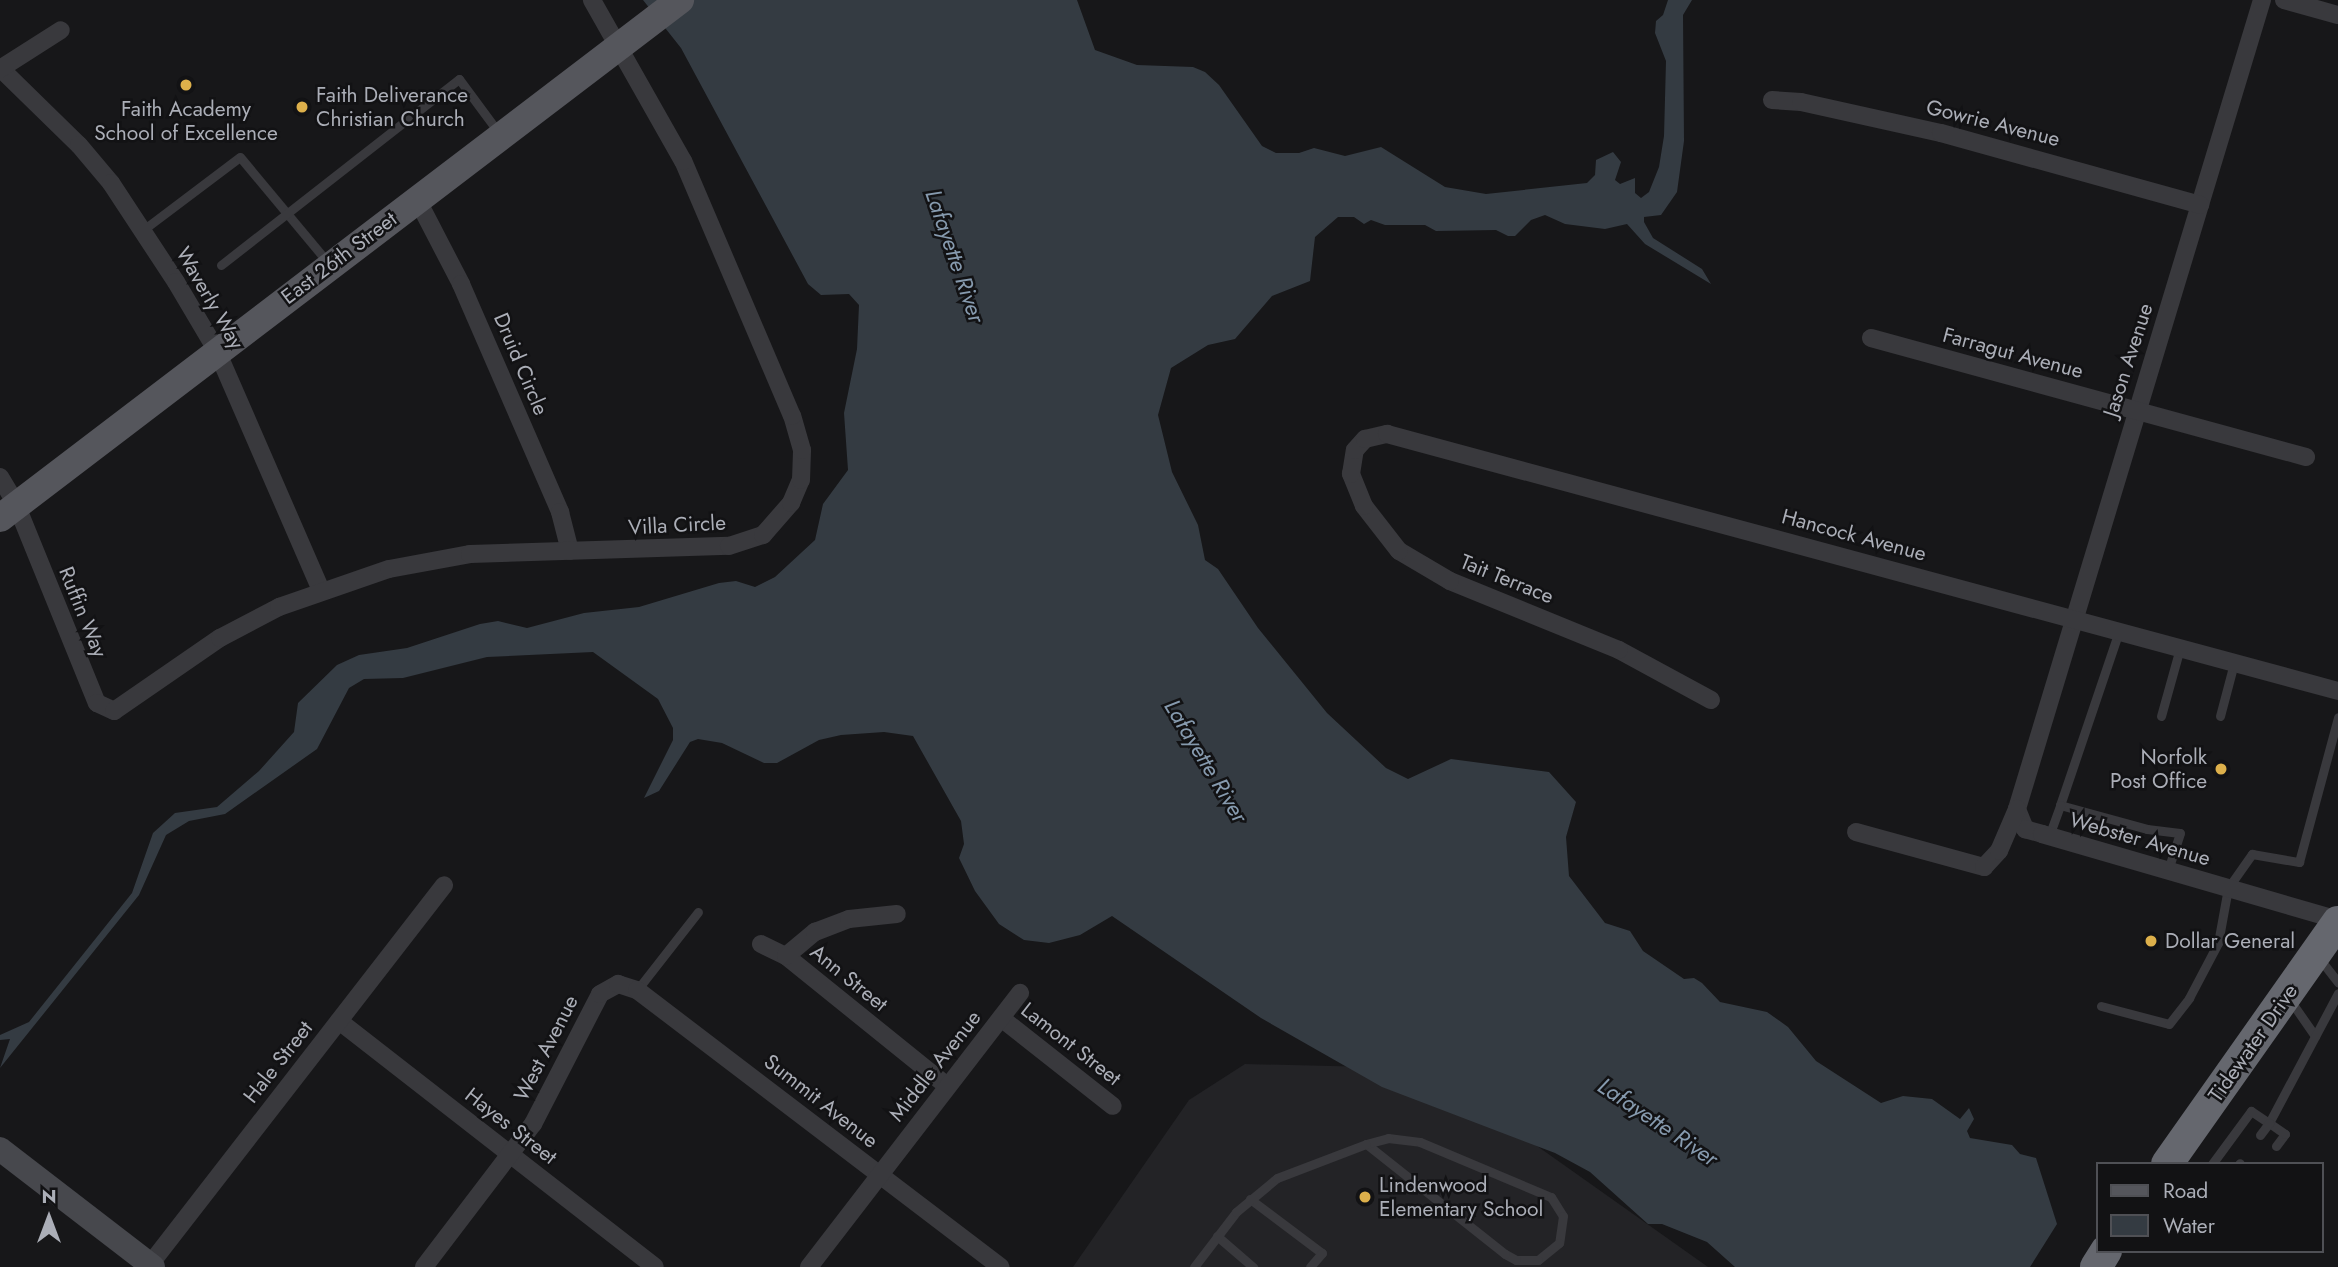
<!DOCTYPE html>
<style>
body{margin:0}
#map{position:relative;width:2338px;height:1267px;overflow:hidden;background:#171719;font-family:Jost,sans-serif}
div>[style]{position:absolute}
.built>*{inset:0;background:#232326}
.water>*{inset:0;background:#343b42}
.lane>*{height:9px;margin:-4.5px;padding:0 4.5px;transform-origin:4.5px;border-radius:4.5px;background:#39393d}
.street>*{height:18px;margin:-9px;padding:0 9px;transform-origin:9px;border-radius:9px;background:#39393d}
.secondary>*{height:24px;margin:-12px;padding:0 12px;transform-origin:12px;border-radius:12px;background:#47484d}
.primary>*{height:28px;margin:-14px;padding:0 14px;transform-origin:14px;border-radius:14px;background:#55565c}
.highway>*{height:32px;margin:-16px;padding:0 16px;transform-origin:16px;border-radius:16px;background:#65676e}
.dots>*{width:19px;height:19px;translate:-50% -50%;box-sizing:border-box;border:4px solid #121214;border-radius:50%}
span{translate:-50% -50%;white-space:nowrap;text-align:center;line-height:1.15;-webkit-text-stroke:5px #121214;paint-order:stroke}
.poi-label{font-size:21px;color:#abaeb7}
.left{translate:0 -50%;text-align:left}
.right{translate:-100% -50%;text-align:right}
.street-label{font-size:21px;color:#abaeb7}
.water-label{font-size:23px;color:#869aae;font-style:italic}
.legend{position:absolute;left:2096px;top:1162px;width:228px;height:91px;box-sizing:border-box;background:#121214;border:2px solid #4f5055;margin:0;padding:9px 12px;list-style:none;font-size:21px;color:#abaeb7}
.legend li{display:flex;align-items:center;gap:14px;height:35px}
.legend b{width:35px;border:2px solid #4f5055}
.north{position:absolute;left:14px;top:1183px;width:70px;height:70px;-webkit-text-stroke:5px #121214;paint-order:stroke;rotate:0deg;font-size:19px;font-weight:700;line-height:28px;text-align:center;color:#abaeb7}
.north::after{content:'';display:block;margin:auto;width:24px;height:32px;background:#abaeb7;clip-path:polygon(50% 0,100% 100%,50% 72%,0 100%)}
</style>
<div id="map">
<div class="built">
<div style="clip-path:polygon(1245px 1064px,1372px 1067px,1509px 1126px,1708px 1267px,1073px 1267px,1189px 1100px)"></div>
</div>
<div class="water">
<div style="clip-path:polygon(643px 0,1077px 0,1095px 50px,1137px 65px,1193px 67px,1205px 72px,1219px 85px,1262px 146px,1276px 153px,1299px 153px,1314px 148px,1345px 156px,1381px 147px,1445px 187px,1486px 194px,1587px 183px,1595px 175px,1596px 160px,1613px 152px,1621px 162px,1615px 180px,1620px 184px,1635px 178px,1635px 193px,1641px 198px,1649px 192px,1659px 167px,1664px 136px,1666px 61px,1655px 33px,1656px 21px,1663px 15px,1668px 0,1692px 0,1683px 15px,1684px 141px,1677px 192px,1661px 215px,1644px 217px,1644px 222px,1653px 238px,1702px 269px,1711px 284px,1645px 244px,1627px 224px,1605px 229px,1565px 224px,1545px 215px,1531px 220px,1515px 236px,1508px 236px,1496px 230px,1436px 231px,1425px 225px,1385px 225px,1371px 220px,1364px 224px,1354px 217px,1338px 217px,1315px 237px,1310px 281px,1272px 296px,1235px 339px,1208px 345px,1171px 368px,1158px 415px,1172px 472px,1198px 525px,1205px 560px,1218px 569px,1258px 628px,1327px 713px,1386px 768px,1408px 779px,1451px 759px,1549px 772px,1576px 802px,1566px 837px,1569px 876px,1605px 923px,1630px 931px,1643px 951px,1684px 979px,1694px 978px,1702px 983px,1720px 1002px,1767px 1012px,1788px 1027px,1816px 1061px,1881px 1103px,1903px 1096px,1932px 1099px,1960px 1119px,1969px 1108px,1974px 1119px,1967px 1131px,1970px 1138px,2012px 1145px,2020px 1154px,2036px 1158px,2057px 1224px,2030px 1267px,1735px 1267px,1707px 1242px,1662px 1224px,1648px 1224px,1590px 1172px,1555px 1153px,1382px 1087px,1261px 1018px,1112px 916px,1080px 935px,1049px 943px,1024px 940px,999px 924px,975px 891px,959px 858px,964px 844px,961px 821px,913px 736px,884px 732px,841px 735px,819px 740px,777px 763px,764px 763px,722px 743px,698px 739px,690px 742px,659px 791px,644px 798px,673px 740px,673px 728px,658px 699px,593px 652px,487px 657px,403px 678px,364px 679px,349px 688px,317px 749px,225px 814px,189px 821px,166px 835px,139px 895px,0 1068px,10px 1039px,0 1040px,0 1035px,29px 1022px,132px 893px,153px 833px,175px 813px,217px 807px,259px 771px,294px 732px,298px 703px,337px 665px,359px 655px,407px 648px,480px 624px,498px 621px,527px 628px,584px 613px,639px 607px,719px 583px,736px 581px,755px 587px,775px 577px,815px 540px,823px 504px,848px 470px,844px 413px,857px 349px,859px 305px,849px 294px,821px 295px,808px 284px,681px 48px)"></div>
</div>
<div class="lane">
<div style="left:143px;top:230px;width:121px;rotate:-37deg"></div>
<div style="left:240px;top:157px;width:139px;rotate:50.2deg"></div>
<div style="left:221px;top:265px;width:302px;rotate:-38deg"></div>
<div style="left:459px;top:79px;width:67px;rotate:53.5deg"></div>
<div style="left:2119px;top:631px;width:184px;rotate:108.7deg"></div>
<div style="left:2060px;top:805px;width:90px;rotate:15.4deg"></div>
<div style="left:2147px;top:829px;width:33px;rotate:7deg"></div>
<div style="left:2180px;top:833px;width:40px;rotate:108deg"></div>
<div style="left:2161px;top:716px;width:71px;rotate:-74.4deg"></div>
<div style="left:2220px;top:716px;width:55px;rotate:-75.2deg"></div>
<div style="left:2049px;top:836px;width:33px;rotate:-70deg"></div>
<div style="left:2319px;top:958px;width:31px;rotate:52deg"></div>
<div style="left:637px;top:990px;width:99px;rotate:-52deg"></div>
<div style="left:2290px;top:1000px;width:44px;rotate:55.2deg"></div>
<div style="left:2101px;top:1006px;width:70px;rotate:14.8deg"></div>
<div style="left:2169px;top:1024px;width:33px;rotate:-52deg"></div>
<div style="left:2189px;top:998px;width:62px;rotate:-62.2deg"></div>
<div style="left:2218px;top:943px;width:56px;rotate:-79.7deg"></div>
<div style="left:2228px;top:888px;width:42px;rotate:-54.8deg"></div>
<div style="left:2252px;top:854px;width:48px;rotate:9.7deg"></div>
<div style="left:2299px;top:862px;width:150px;rotate:-74.9deg"></div>
<div style="left:1388px;top:1138px;width:32px;rotate:7deg"></div>
<div style="left:1420px;top:1142px;width:142px;rotate:22.8deg"></div>
<div style="left:1551px;top:1197px;width:22px;rotate:58deg"></div>
<div style="left:1563px;top:1216px;width:27px;rotate:98deg"></div>
<div style="left:1559px;top:1243px;width:27px;rotate:141deg"></div>
<div style="left:1538px;top:1260px;width:22px;rotate:180deg"></div>
<div style="left:1516px;top:1260px;width:13px;rotate:-151deg"></div>
<div style="left:1505px;top:1254px;width:177px;rotate:-141.6deg"></div>
<div style="left:1366px;top:1144px;width:23px;rotate:-15deg"></div>
<div style="left:2276px;top:1146px;width:15px;rotate:-53deg"></div>
<div style="left:2285px;top:1134px;width:19px;rotate:-145deg"></div>
<div style="left:2269px;top:1123px;width:147px;rotate:-62deg"></div>
<div style="left:2212px;top:1164px;width:66px;rotate:-53.7deg"></div>
<div style="left:2251px;top:1111px;width:22px;rotate:34deg"></div>
<div style="left:2269px;top:1123px;width:15px;rotate:127deg"></div>
<div style="left:2239px;top:1164px;width:1px;rotate:-45deg"></div>
<div style="left:1250px;top:1199px;width:90px;rotate:36.9deg"></div>
<div style="left:1322px;top:1253px;width:18px;rotate:131deg"></div>
<div style="left:1217px;top:1236px;width:48px;rotate:40.7deg"></div>
<div style="left:1194px;top:1267px;width:69px;rotate:-52.6deg"></div>
<div style="left:1236px;top:1212px;width:53px;rotate:-39.7deg"></div>
<div style="left:1277px;top:1178px;width:95px;rotate:-20.9deg"></div>
</div>
<div class="street">
<div style="left:2262px;top:0;width:845px;rotate:106.85deg"></div>
<div style="left:2017px;top:809px;width:22px;rotate:68deg"></div>
<div style="left:2025px;top:829px;width:18px;rotate:16deg"></div>
<div style="left:2042px;top:834px;width:308px;rotate:16.2deg"></div>
<div style="left:2284px;top:0;width:56px;rotate:15.5deg"></div>
<div style="left:0;top:68px;width:110px;rotate:44.3deg"></div>
<div style="left:79px;top:145px;width:50px;rotate:49.9deg"></div>
<div style="left:111px;top:183px;width:118px;rotate:56.7deg"></div>
<div style="left:176px;top:282px;width:80px;rotate:59.3deg"></div>
<div style="left:217px;top:351px;width:261px;rotate:66.5deg"></div>
<div style="left:0;top:69px;width:72px;rotate:-32.6deg"></div>
<div style="left:1772px;top:100px;width:29px;rotate:4deg"></div>
<div style="left:1801px;top:102px;width:143px;rotate:12.5deg"></div>
<div style="left:1941px;top:133px;width:269px;rotate:15.5deg"></div>
<div style="left:417px;top:199px;width:96px;rotate:62.6deg"></div>
<div style="left:461px;top:284px;width:249px;rotate:66.5deg"></div>
<div style="left:560px;top:512px;width:40px;rotate:75.6deg"></div>
<div style="left:1871px;top:338px;width:451px;rotate:15.3deg"></div>
<div style="left:0;top:477px;width:31px;rotate:59deg"></div>
<div style="left:16px;top:504px;width:215px;rotate:67.9deg"></div>
<div style="left:97px;top:703px;width:19px;rotate:25deg"></div>
<div style="left:114px;top:711px;width:129px;rotate:-34.6deg"></div>
<div style="left:220px;top:638px;width:67px;rotate:-27.7deg"></div>
<div style="left:279px;top:607px;width:116px;rotate:-19.1deg"></div>
<div style="left:389px;top:569px;width:82px;rotate:-10.5deg"></div>
<div style="left:470px;top:554px;width:259px;rotate:-1.8deg"></div>
<div style="left:729px;top:546px;width:36px;rotate:-18deg"></div>
<div style="left:763px;top:535px;width:43px;rotate:-48.8deg"></div>
<div style="left:791px;top:503px;width:25px;rotate:-67deg"></div>
<div style="left:801px;top:480px;width:30px;rotate:-88deg"></div>
<div style="left:802px;top:450px;width:35px;rotate:-106deg"></div>
<div style="left:792px;top:416px;width:277px;rotate:-113.1deg"></div>
<div style="left:683px;top:161px;width:185px;rotate:-119.5deg"></div>
<div style="left:1711px;top:700px;width:105px;rotate:-151.5deg"></div>
<div style="left:1619px;top:650px;width:183px;rotate:-157.8deg"></div>
<div style="left:1450px;top:581px;width:59px;rotate:-149.5deg"></div>
<div style="left:1399px;top:551px;width:57px;rotate:-127.9deg"></div>
<div style="left:1364px;top:506px;width:35px;rotate:-112deg"></div>
<div style="left:1351px;top:474px;width:24px;rotate:-81deg"></div>
<div style="left:1355px;top:450px;width:15px;rotate:-48deg"></div>
<div style="left:1365px;top:439px;width:23px;rotate:-13deg"></div>
<div style="left:1387px;top:434px;width:985px;rotate:15.12deg"></div>
<div style="left:1856px;top:832px;width:133px;rotate:15.3deg"></div>
<div style="left:1984px;top:867px;width:22px;rotate:-47deg"></div>
<div style="left:1999px;top:851px;width:46px;rotate:-66.8deg"></div>
<div style="left:761px;top:944px;width:28px;rotate:26deg"></div>
<div style="left:786px;top:956px;width:207px;rotate:38.9deg"></div>
<div style="left:786px;top:956px;width:38px;rotate:-40deg"></div>
<div style="left:815px;top:932px;width:36px;rotate:-21deg"></div>
<div style="left:849px;top:919px;width:48px;rotate:-5.9deg"></div>
<div style="left:1001px;top:1018px;width:142px;rotate:38.2deg"></div>
<div style="left:339px;top:1021px;width:400px;rotate:37.9deg"></div>
<div style="left:148px;top:1267px;width:483px;rotate:-52.2deg"></div>
<div style="left:424px;top:1267px;width:180px;rotate:-52.7deg"></div>
<div style="left:533px;top:1124px;width:146px;rotate:-62.7deg"></div>
<div style="left:600px;top:994px;width:21px;rotate:-29deg"></div>
<div style="left:618px;top:984px;width:20px;rotate:18deg"></div>
<div style="left:637px;top:990px;width:457px;rotate:37.3deg"></div>
<div style="left:809px;top:1267px;width:346px;rotate:-52.4deg"></div>
</div>
<div class="secondary">
<div style="left:0;top:1149px;width:193px;rotate:37.6deg"></div>
</div>
<div class="primary">
<div style="left:0;top:518px;width:855px;rotate:-37.3deg"></div>
</div>
<div class="highway">
<div style="left:2167px;top:1164px;width:296px;rotate:-54.8deg"></div>
<div style="left:2096px;top:1267px;width:19px;rotate:-58deg"></div>
</div>
<div class="dots">
<div style="left:186px;top:85px;background:#ddb04b"></div>
<div style="left:302px;top:107px;background:#ddb04b"></div>
<div style="left:2221px;top:769px;background:#ddb04b"></div>
<div style="left:2151px;top:941px;background:#ddb04b"></div>
<div style="left:1365px;top:1197px;background:#ddb04b"></div>
</div>
<div class="poi-label">
<span class="left" style="left:316px;top:107px">Faith Deliverance<br>Christian Church</span>
<span style="left:186px;top:121px">Faith Academy<br>School of Excellence</span>
<span class="right" style="left:2207px;top:769px">Norfolk<br>Post Office</span>
<span class="left" style="left:2165px;top:941px">Dollar General</span>
<span class="left" style="left:1379px;top:1197px">Lindenwood<br>Elementary School</span>
</div>
<div class="street-label">
<span style="left:1993px;top:123px;rotate:14deg">Gowrie Avenue</span>
<span style="left:339px;top:258px;rotate:-37deg">East 26th Street</span>
<span style="left:210px;top:298px;rotate:60deg">Waverly Way</span>
<span style="left:2013px;top:353px;rotate:15deg">Farragut Avenue</span>
<span style="left:2128px;top:360px;rotate:-72deg">Jason Avenue</span>
<span style="left:521px;top:364px;rotate:67deg">Druid Circle</span>
<span style="left:677px;top:525px;rotate:-3deg">Villa Circle</span>
<span style="left:1854px;top:535px;rotate:15deg">Hancock Avenue</span>
<span style="left:1507px;top:579px;rotate:22deg">Tait Terrace</span>
<span style="left:83px;top:612px;rotate:68deg">Ruffin Way</span>
<span style="left:2140px;top:839px;rotate:16deg">Webster Avenue</span>
<span style="left:849px;top:978px;rotate:39deg">Ann Street</span>
<span style="left:2253px;top:1043px;rotate:-55deg">Tidewater Drive</span>
<span style="left:1071px;top:1044px;rotate:38deg">Lamont Street</span>
<span style="left:546px;top:1048px;rotate:-63deg">West Avenue</span>
<span style="left:278px;top:1062px;rotate:-52deg">Hale Street</span>
<span style="left:935px;top:1066px;rotate:-52deg">Middle Avenue</span>
<span style="left:821px;top:1101px;rotate:38deg">Summit Avenue</span>
<span style="left:511px;top:1126px;rotate:38deg">Hayes Street</span>
</div>
<div class="water-label">
<span style="left:955px;top:256px;rotate:71deg">Lafayette River</span>
<span style="left:1206px;top:761px;rotate:59deg">Lafayette River</span>
<span style="left:1658px;top:1122px;rotate:34deg">Lafayette River</span>
</div>
<ul class="legend">
<li><b style="height:9px;background:#55565c"></b>Road</li>
<li><b style="height:19px;background:#343b42"></b>Water</li>
</ul>
<div class="north">N</div>
</div>
